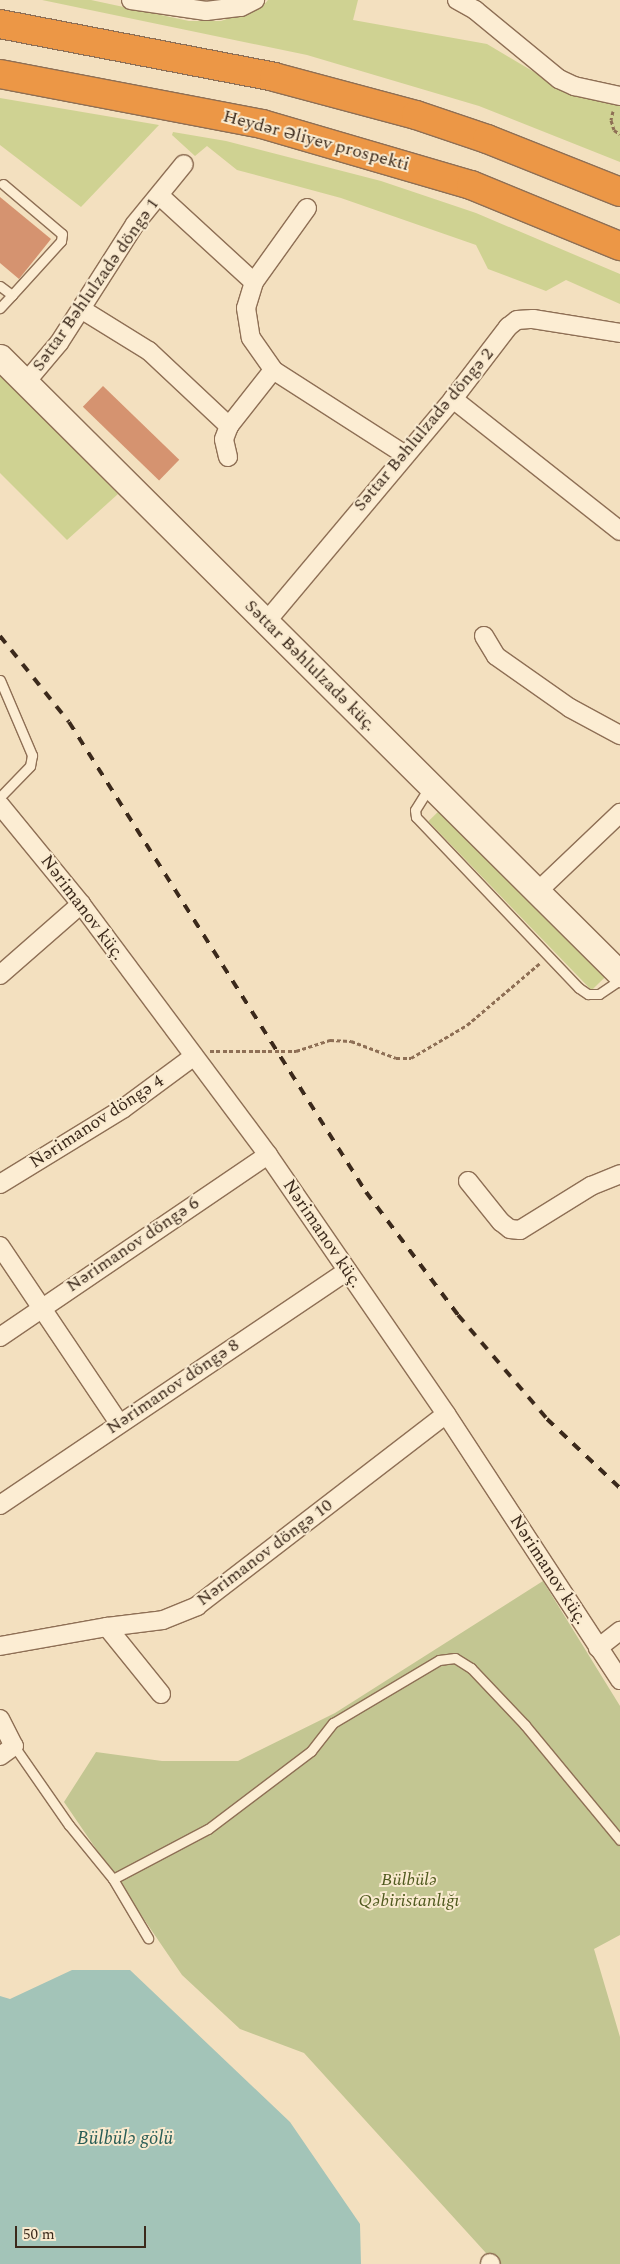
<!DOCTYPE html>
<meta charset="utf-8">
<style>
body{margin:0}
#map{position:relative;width:620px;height:2264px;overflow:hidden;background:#f3e0bf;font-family:Spectral,serif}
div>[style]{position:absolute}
.green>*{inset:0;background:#cfd292;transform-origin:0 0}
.cemetery>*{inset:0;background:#c3c692}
.water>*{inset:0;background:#a3c4b8}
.building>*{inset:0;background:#d59370;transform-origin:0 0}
.path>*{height:3px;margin-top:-1.5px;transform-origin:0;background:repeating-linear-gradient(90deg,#8e6f55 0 4px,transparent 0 6.5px)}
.roads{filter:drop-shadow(1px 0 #8e6f55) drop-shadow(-1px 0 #8e6f55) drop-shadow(0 1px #8e6f55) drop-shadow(0 -1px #8e6f55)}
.lane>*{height:9px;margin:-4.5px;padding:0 4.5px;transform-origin:4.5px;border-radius:4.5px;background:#fcedd3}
.street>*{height:18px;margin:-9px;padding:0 9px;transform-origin:9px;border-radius:9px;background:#fcedd3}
.secondary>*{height:25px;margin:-12.5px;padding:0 12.5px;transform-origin:12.5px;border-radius:12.5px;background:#fcedd3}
.highway>*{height:28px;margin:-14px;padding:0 14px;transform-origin:14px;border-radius:14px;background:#ec9746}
.rail>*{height:4px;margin-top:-2px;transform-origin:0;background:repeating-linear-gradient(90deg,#3b291b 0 9px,transparent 0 18px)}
span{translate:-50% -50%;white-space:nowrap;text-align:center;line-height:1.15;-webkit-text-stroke:4px #f9eacf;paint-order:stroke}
.street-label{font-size:18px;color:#3b291b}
.park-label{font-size:18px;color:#505a1f;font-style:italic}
.water-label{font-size:19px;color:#295d56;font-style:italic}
.scale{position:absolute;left:15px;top:2226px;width:131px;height:22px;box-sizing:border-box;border:2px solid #3b291b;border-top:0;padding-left:6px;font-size:15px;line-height:18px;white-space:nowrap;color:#3b291b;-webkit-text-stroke:4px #f9eacf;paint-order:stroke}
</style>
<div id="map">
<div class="green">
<div style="clip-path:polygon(42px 0,91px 0,189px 21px,221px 21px,263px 6px,268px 0,358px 0,353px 20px,487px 44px,566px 91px,620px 106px,620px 162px,479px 106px,307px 55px)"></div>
<div style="clip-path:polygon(0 98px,159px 125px,81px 207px,0 145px)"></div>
<div style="clip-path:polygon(173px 132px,226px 141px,381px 181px,476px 213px,620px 274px,620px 304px,566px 280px,546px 291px,488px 269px,476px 245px,341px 198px,237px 170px,207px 146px,195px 156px,172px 135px)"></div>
<div style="clip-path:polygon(0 374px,118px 494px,67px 540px,0 473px)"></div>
<div style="left:442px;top:808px;width:235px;height:19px;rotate:46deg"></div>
</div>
<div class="cemetery">
<div style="clip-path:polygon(543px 1581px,620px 1706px,620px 1935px,594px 1949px,620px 2037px,620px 2264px,496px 2264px,304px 2053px,240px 2029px,182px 1975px,64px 1802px,96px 1752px,162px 1761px,238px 1761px,335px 1713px)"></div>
</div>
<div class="water">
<div style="clip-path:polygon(72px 1970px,130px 1970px,290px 2122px,360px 2224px,361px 2264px,0 2264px,0 1996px,10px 1999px)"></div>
</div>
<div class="building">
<div style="clip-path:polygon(0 197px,51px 239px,19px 279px,0 263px)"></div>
<div style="left:103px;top:386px;width:106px;height:29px;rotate:44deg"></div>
</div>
<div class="path">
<div style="left:613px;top:111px;width:9px;rotate:103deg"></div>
<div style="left:611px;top:120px;width:10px;rotate:73deg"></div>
<div style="left:614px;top:130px;width:7px;rotate:34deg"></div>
<div style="left:210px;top:1051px;width:86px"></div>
<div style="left:296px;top:1051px;width:36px;rotate:-18deg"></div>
<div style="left:330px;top:1040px;width:21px;rotate:3deg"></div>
<div style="left:351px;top:1041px;width:48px;rotate:20.7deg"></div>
<div style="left:396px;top:1058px;width:15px"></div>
<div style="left:411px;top:1058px;width:65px;rotate:-30.5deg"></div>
<div style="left:467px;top:1025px;width:96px;rotate:-40.3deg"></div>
</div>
<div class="roads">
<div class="lane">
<div style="left:3px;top:184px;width:77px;rotate:40.3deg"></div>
<div style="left:62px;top:234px;width:7px;rotate:98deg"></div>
<div style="left:61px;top:241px;width:73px;rotate:132.2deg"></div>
<div style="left:0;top:286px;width:15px;rotate:37deg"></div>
<div style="left:12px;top:295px;width:18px;rotate:133deg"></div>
<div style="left:0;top:680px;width:82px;rotate:66.9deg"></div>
<div style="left:32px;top:755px;width:11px;rotate:100deg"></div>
<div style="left:30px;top:766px;width:43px;rotate:134.1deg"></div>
<div style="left:430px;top:786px;width:28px;rotate:122deg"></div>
<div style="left:415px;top:810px;width:7px;rotate:82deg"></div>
<div style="left:416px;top:817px;width:236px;rotate:46.4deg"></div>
<div style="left:579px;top:988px;width:11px;rotate:34deg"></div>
<div style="left:588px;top:994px;width:11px"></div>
<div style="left:599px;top:994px;width:25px;rotate:-34deg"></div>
<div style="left:14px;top:1746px;width:96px;rotate:55.2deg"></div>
<div style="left:69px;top:1825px;width:70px;rotate:50.8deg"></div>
<div style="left:113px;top:1879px;width:69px;rotate:59.3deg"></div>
<div style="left:113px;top:1879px;width:107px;rotate:-27.8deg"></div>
<div style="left:208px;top:1829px;width:129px;rotate:-37.1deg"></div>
<div style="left:311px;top:1751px;width:36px;rotate:-52deg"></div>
<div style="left:333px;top:1723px;width:123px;rotate:-30.7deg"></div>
<div style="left:439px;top:1660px;width:16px;rotate:-7deg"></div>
<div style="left:455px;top:1658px;width:19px;rotate:32deg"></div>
<div style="left:471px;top:1668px;width:79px;rotate:46.5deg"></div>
<div style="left:525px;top:1725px;width:149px;rotate:50.4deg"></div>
</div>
<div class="street">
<div style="left:131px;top:0;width:76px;rotate:8.3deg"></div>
<div style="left:206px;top:11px;width:35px;rotate:-7deg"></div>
<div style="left:241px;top:7px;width:16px;rotate:-27deg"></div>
<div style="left:457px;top:0;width:21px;rotate:29deg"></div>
<div style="left:475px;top:10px;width:109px;rotate:39.4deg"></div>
<div style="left:559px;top:79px;width:17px;rotate:25deg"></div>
<div style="left:574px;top:86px;width:47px;rotate:12.3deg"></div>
<div style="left:160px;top:196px;width:127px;rotate:42.5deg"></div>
<div style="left:254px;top:282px;width:91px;rotate:-54.4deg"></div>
<div style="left:254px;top:282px;width:27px;rotate:107deg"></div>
<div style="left:246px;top:308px;width:30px;rotate:81deg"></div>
<div style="left:251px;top:338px;width:39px;rotate:55deg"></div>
<div style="left:273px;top:370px;width:156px;rotate:32.7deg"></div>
<div style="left:81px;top:309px;width:80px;rotate:31.7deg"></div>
<div style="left:149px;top:351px;width:110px;rotate:43.2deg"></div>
<div style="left:26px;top:382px;width:51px;rotate:-49.8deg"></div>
<div style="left:59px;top:343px;width:141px;rotate:-57.4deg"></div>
<div style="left:135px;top:224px;width:77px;rotate:-50.8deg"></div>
<div style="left:453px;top:399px;width:213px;rotate:38.3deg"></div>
<div style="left:228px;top:457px;width:18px;rotate:-103deg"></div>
<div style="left:224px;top:439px;width:14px;rotate:-69deg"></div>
<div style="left:229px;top:426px;width:71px;rotate:-51.8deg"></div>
<div style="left:266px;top:622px;width:291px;rotate:-50deg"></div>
<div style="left:453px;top:399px;width:91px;rotate:-52.6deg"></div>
<div style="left:508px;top:327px;width:11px;rotate:-38deg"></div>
<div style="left:517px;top:320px;width:16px;rotate:-4deg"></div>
<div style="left:533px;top:319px;width:88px;rotate:9.1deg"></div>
<div style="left:484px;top:636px;width:23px;rotate:59deg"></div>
<div style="left:496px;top:656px;width:90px;rotate:35.1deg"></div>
<div style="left:570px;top:708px;width:57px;rotate:28.4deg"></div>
<div style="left:0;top:805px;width:128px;rotate:50.7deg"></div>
<div style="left:81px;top:904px;width:313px;rotate:53.3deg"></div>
<div style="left:268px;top:1155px;width:314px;rotate:55.5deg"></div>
<div style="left:446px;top:1414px;width:318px;rotate:56.8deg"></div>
<div style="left:537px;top:892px;width:115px;rotate:-43.6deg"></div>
<div style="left:0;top:975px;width:108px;rotate:-41.2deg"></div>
<div style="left:468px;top:1181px;width:53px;rotate:51.2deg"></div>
<div style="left:501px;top:1222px;width:11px;rotate:38deg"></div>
<div style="left:510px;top:1229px;width:10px;rotate:6deg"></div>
<div style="left:520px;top:1230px;width:84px;rotate:-31.8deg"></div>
<div style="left:591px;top:1186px;width:31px;rotate:-22deg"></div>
<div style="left:0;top:1184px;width:145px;rotate:-31.5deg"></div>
<div style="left:124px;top:1108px;width:86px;rotate:-36.5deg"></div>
<div style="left:0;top:1246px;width:213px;rotate:56.1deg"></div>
<div style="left:0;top:1337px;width:324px;rotate:-34.2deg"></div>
<div style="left:0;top:1505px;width:419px;rotate:-34deg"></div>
<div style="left:107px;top:1627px;width:86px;rotate:51.1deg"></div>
<div style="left:0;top:1646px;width:109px;rotate:-10.1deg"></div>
<div style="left:107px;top:1627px;width:56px;rotate:-7.1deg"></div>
<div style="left:163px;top:1620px;width:37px;rotate:-22deg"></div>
<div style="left:197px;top:1606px;width:314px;rotate:-37.6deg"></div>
<div style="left:598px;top:1648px;width:28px;rotate:-38deg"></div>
<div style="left:0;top:1719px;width:30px;rotate:63deg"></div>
<div style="left:14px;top:1746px;width:17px;rotate:144deg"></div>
<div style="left:490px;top:2263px;width:1px;rotate:45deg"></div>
</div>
<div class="secondary">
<div style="left:0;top:357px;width:875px;rotate:44.86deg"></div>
</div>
<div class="highway">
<div style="left:0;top:24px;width:279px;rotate:10.9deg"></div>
<div style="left:274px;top:77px;width:147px;rotate:15deg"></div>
<div style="left:416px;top:115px;width:75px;rotate:18.7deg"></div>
<div style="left:487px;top:139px;width:143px;rotate:21.7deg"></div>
<div style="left:0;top:74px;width:267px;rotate:10.8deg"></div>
<div style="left:262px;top:124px;width:218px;rotate:16.3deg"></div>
<div style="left:471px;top:185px;width:161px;rotate:22.3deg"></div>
</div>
</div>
<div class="rail">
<div style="left:0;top:636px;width:110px;rotate:51.3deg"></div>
<div style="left:69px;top:722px;width:556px;rotate:57.71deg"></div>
<div style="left:366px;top:1192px;width:154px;rotate:53.2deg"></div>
<div style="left:458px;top:1315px;width:137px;rotate:49.4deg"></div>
<div style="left:547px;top:1419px;width:100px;rotate:43.4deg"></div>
</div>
<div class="street-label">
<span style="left:316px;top:141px;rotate:15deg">Heydər Əliyev prospekti</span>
<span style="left:96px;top:285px;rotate:-55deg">Səttar Bəhlulzadə döngə 1</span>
<span style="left:424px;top:430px;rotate:-50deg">Səttar Bəhlulzadə döngə 2</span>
<span style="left:310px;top:666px;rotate:45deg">Səttar Bəhlulzadə küç.</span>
<span style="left:82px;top:908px;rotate:53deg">Nərimanov küç.</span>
<span style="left:97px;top:1122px;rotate:-33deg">Nərimanov döngə 4</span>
<span style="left:322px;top:1234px;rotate:56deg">Nərimanov küç.</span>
<span style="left:133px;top:1245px;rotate:-34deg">Nərimanov döngə 6</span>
<span style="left:173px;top:1387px;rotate:-34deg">Nərimanov döngə 8</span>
<span style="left:265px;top:1553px;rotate:-37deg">Nərimanov döngə 10</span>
<span style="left:548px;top:1570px;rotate:57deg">Nərimanov küç.</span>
</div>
<div class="park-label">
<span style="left:409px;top:1891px">Bülbülə<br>Qəbiristanlığı</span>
</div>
<div class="water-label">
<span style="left:125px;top:2139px">Bülbülə gölü</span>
</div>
<div class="scale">50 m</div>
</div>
